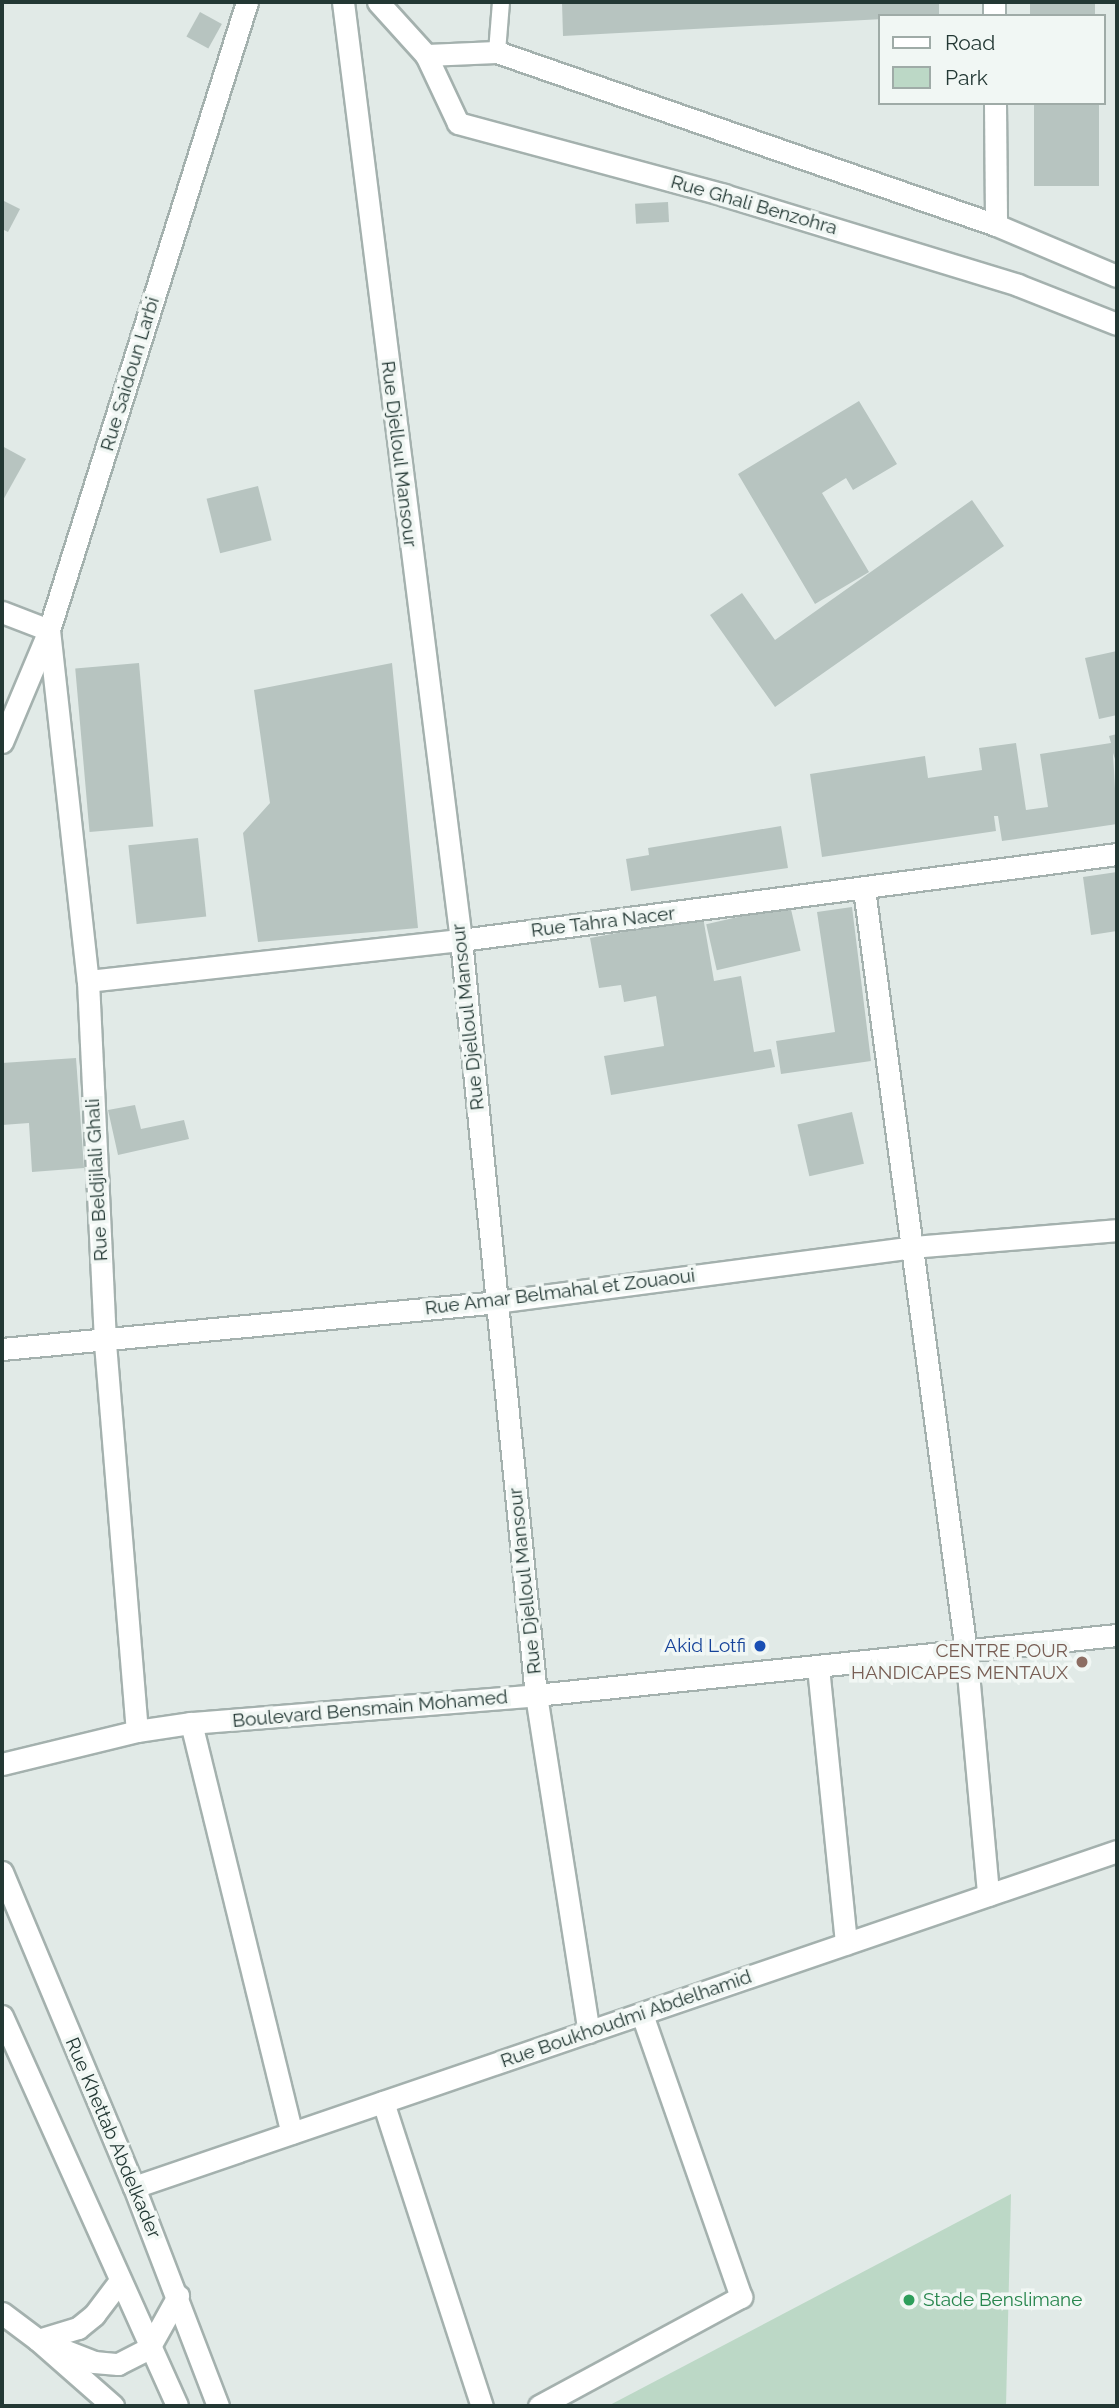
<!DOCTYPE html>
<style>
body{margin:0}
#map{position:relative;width:1119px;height:2408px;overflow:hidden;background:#e1eae7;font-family:Raleway,sans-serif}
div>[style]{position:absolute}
.green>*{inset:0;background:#bcd8c6}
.building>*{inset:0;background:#b7c4c0;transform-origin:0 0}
.roads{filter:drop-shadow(2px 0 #a4b1ae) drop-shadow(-2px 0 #a4b1ae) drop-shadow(0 2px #a4b1ae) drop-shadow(0 -2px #a4b1ae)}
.service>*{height:16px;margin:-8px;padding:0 8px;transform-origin:8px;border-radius:8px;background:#fff}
.minor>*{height:21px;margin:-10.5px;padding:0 10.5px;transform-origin:10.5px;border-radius:10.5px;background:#fff}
.secondary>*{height:21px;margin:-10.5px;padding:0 10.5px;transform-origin:10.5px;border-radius:10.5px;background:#fff}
.dots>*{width:19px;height:19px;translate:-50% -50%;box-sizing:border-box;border:4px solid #f1f7f4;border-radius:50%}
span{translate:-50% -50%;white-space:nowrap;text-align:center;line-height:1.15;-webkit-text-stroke:7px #f1f7f4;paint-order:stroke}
.street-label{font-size:19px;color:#233834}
.transit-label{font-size:19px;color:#164399}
.right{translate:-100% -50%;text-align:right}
.education-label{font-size:19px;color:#785e54}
.leisure-label{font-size:19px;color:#27864d}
.left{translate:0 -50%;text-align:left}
.frame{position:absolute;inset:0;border:4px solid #233834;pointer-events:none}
.legend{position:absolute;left:878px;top:14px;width:228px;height:91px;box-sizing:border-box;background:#f1f7f4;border:2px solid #9faba7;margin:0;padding:9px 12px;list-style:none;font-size:21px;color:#233834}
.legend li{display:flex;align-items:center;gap:14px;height:35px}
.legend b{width:35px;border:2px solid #9faba7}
</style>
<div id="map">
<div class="green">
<div style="clip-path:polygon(1011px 2194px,1006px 2406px,608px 2406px)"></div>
</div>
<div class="building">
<div style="clip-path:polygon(562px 2px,939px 2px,939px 16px,563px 36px)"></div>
<div style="left:1030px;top:2px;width:65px;height:14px"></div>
<div style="left:200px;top:12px;width:25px;height:28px;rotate:29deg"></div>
<div style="left:1034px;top:103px;width:65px;height:83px"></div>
<div style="clip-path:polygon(2px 200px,20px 209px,8px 232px,2px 229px)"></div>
<div style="left:668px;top:202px;width:20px;height:33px;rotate:87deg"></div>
<div style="clip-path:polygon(859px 401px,897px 464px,853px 490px,846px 478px,822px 493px,869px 572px,815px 604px,738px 474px)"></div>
<div style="clip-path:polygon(2px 446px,26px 459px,2px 502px)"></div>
<div style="left:258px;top:486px;width:56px;height:53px;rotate:76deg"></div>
<div style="clip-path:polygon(972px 500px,1004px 546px,775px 707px,710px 615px,742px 593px,775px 640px)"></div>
<div style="clip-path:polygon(1117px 651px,1117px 715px,1099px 719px,1085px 658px)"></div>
<div style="left:139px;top:663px;width:164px;height:64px;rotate:85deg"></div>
<div style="clip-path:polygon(392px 663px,418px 928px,258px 942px,243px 833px,270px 803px,254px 690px)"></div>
<div style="clip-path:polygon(1117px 734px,1117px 765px,1113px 753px,1117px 824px,1002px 841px,998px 816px,994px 816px,996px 831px,822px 857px,810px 774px,925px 756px,928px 778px,982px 770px,979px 748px,1016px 743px,1026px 810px,1048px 807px,1040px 754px,1111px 743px,1109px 736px)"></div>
<div style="clip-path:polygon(781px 826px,788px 868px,631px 891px,626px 859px,649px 855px,648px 848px)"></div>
<div style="left:198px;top:838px;width:79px;height:70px;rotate:84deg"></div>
<div style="clip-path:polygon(1117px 872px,1117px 931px,1091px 935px,1083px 877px)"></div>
<div style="left:790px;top:905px;width:47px;height:86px;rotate:77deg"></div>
<div style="clip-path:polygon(852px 907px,871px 1061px,781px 1074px,776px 1041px,835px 1032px,817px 912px)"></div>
<div style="clip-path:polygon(703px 917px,714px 981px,741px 976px,754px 1052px,771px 1049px,775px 1067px,611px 1095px,604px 1056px,664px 1046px,656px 996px,624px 1002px,621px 985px,599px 988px,590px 938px)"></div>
<div style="clip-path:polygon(76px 1058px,84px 1168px,32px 1172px,29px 1123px,2px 1125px,2px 1063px)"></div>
<div style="clip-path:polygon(135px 1105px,141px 1129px,184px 1120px,189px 1139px,118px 1155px,108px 1110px)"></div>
<div style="left:852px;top:1112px;width:53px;height:56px;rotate:77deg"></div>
</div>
<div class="roads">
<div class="service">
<div style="left:497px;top:52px;width:50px;rotate:-85.4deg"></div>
</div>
<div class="minor">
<div style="left:343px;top:2px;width:945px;rotate:82.83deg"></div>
<div style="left:461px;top:940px;width:759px;rotate:84.33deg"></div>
<div style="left:536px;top:1695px;width:341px;rotate:81.1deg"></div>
<div style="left:378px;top:2px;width:72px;rotate:47.8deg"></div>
<div style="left:426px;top:55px;width:75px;rotate:64.8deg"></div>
<div style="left:458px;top:123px;width:276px;rotate:15.1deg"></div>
<div style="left:724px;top:195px;width:307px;rotate:17deg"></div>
<div style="left:1018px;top:285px;width:106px;rotate:21.5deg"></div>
<div style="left:994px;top:2px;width:14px;rotate:90deg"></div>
<div style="left:426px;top:55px;width:71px;rotate:-2.4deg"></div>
<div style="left:497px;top:52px;width:528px;rotate:19.12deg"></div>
<div style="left:996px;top:225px;width:131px;rotate:22.9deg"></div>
<div style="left:995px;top:103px;width:122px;rotate:89.5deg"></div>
<div style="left:2px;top:612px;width:50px;rotate:21deg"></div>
<div style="left:49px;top:630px;width:353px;rotate:83.7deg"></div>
<div style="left:88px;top:981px;width:362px;rotate:87.3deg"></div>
<div style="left:105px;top:1343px;width:389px;rotate:85.3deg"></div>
<div style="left:2px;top:742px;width:121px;rotate:-67.2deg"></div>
<div style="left:49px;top:630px;width:658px;rotate:-72.5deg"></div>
<div style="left:864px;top:889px;width:769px;rotate:82.38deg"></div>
<div style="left:966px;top:1651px;width:245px;rotate:84.8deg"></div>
<div style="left:88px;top:981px;width:375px;rotate:-6.3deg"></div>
<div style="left:461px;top:940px;width:662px;rotate:-7.47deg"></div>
<div style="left:2px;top:1349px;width:496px;rotate:-5.4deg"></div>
<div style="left:496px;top:1302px;width:420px;rotate:-7.5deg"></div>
<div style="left:912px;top:1247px;width:206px;rotate:-4.7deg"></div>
<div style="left:818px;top:1667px;width:278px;rotate:84.2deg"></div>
<div style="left:191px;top:1723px;width:422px;rotate:76.2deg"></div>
<div style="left:2px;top:1764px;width:139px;rotate:-13.7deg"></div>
<div style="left:137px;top:1731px;width:55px;rotate:-8.4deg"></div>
<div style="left:191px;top:1723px;width:346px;rotate:-4.6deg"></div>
<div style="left:536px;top:1695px;width:584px;rotate:-5.9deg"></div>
<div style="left:383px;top:2102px;width:320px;rotate:72deg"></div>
<div style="left:134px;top:2187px;width:1039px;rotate:-18.87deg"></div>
<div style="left:2px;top:2313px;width:45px;rotate:36.9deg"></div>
<div style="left:38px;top:2340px;width:60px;rotate:21.4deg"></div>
<div style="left:94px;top:2362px;width:24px;rotate:5deg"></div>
<div style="left:118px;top:2364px;width:35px;rotate:-27deg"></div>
<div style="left:149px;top:2348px;width:60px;rotate:-60.9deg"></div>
<div style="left:38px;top:2340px;width:42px;rotate:-16.7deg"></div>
<div style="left:78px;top:2328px;width:21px;rotate:-39deg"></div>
<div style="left:94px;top:2315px;width:41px;rotate:-52.9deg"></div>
<div style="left:539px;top:2406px;width:230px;rotate:-28.4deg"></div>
<div style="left:741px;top:2297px;width:300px;rotate:-109.3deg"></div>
</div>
<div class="secondary">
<div style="left:2px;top:1872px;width:342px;rotate:67.3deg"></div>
<div style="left:134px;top:2187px;width:235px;rotate:69deg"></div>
<div style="left:2px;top:2016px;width:427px;rotate:65.8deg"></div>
<div style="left:38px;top:2340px;width:100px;rotate:41.3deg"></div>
</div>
</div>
<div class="dots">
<div style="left:760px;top:1646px;background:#1a4fb4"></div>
<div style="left:1082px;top:1662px;background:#8d6e63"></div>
<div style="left:909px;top:2300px;background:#2e9e5b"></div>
</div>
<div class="street-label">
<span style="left:754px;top:205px;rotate:16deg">Rue Ghali Benzohra</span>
<span style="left:130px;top:374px;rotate:-73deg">Rue Saidoun Larbi</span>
<span style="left:399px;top:454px;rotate:83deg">Rue Djelloul Mansour</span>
<span style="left:603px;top:922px;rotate:-7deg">Rue Tahra Nacer</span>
<span style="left:468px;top:1017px;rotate:-96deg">Rue Djelloul Mansour</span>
<span style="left:97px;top:1180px;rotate:-93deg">Rue Beldjilali Ghali</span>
<span style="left:560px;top:1292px;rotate:-7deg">Rue Amar Belmahal et Zouaoui</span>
<span style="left:525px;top:1581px;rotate:-96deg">Rue Djelloul Mansour</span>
<span style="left:370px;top:1709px;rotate:-5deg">Boulevard Bensmain Mohamed</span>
<span style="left:626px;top:2019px;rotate:-19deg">Rue Boukhoudmi Abdelhamid</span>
<span style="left:113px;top:2138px;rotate:67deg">Rue Khettab Abdelkader</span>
</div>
<div class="transit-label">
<span class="right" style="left:746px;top:1646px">Akid Lotfi</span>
</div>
<div class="education-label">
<span class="right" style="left:1068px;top:1662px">CENTRE POUR<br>HANDICAPES MENTAUX</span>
</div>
<div class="leisure-label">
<span class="left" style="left:923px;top:2300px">Stade Benslimane</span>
</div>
<div class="frame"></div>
<ul class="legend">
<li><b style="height:9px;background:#fff"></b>Road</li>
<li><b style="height:19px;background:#bcd8c6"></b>Park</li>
</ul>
</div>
